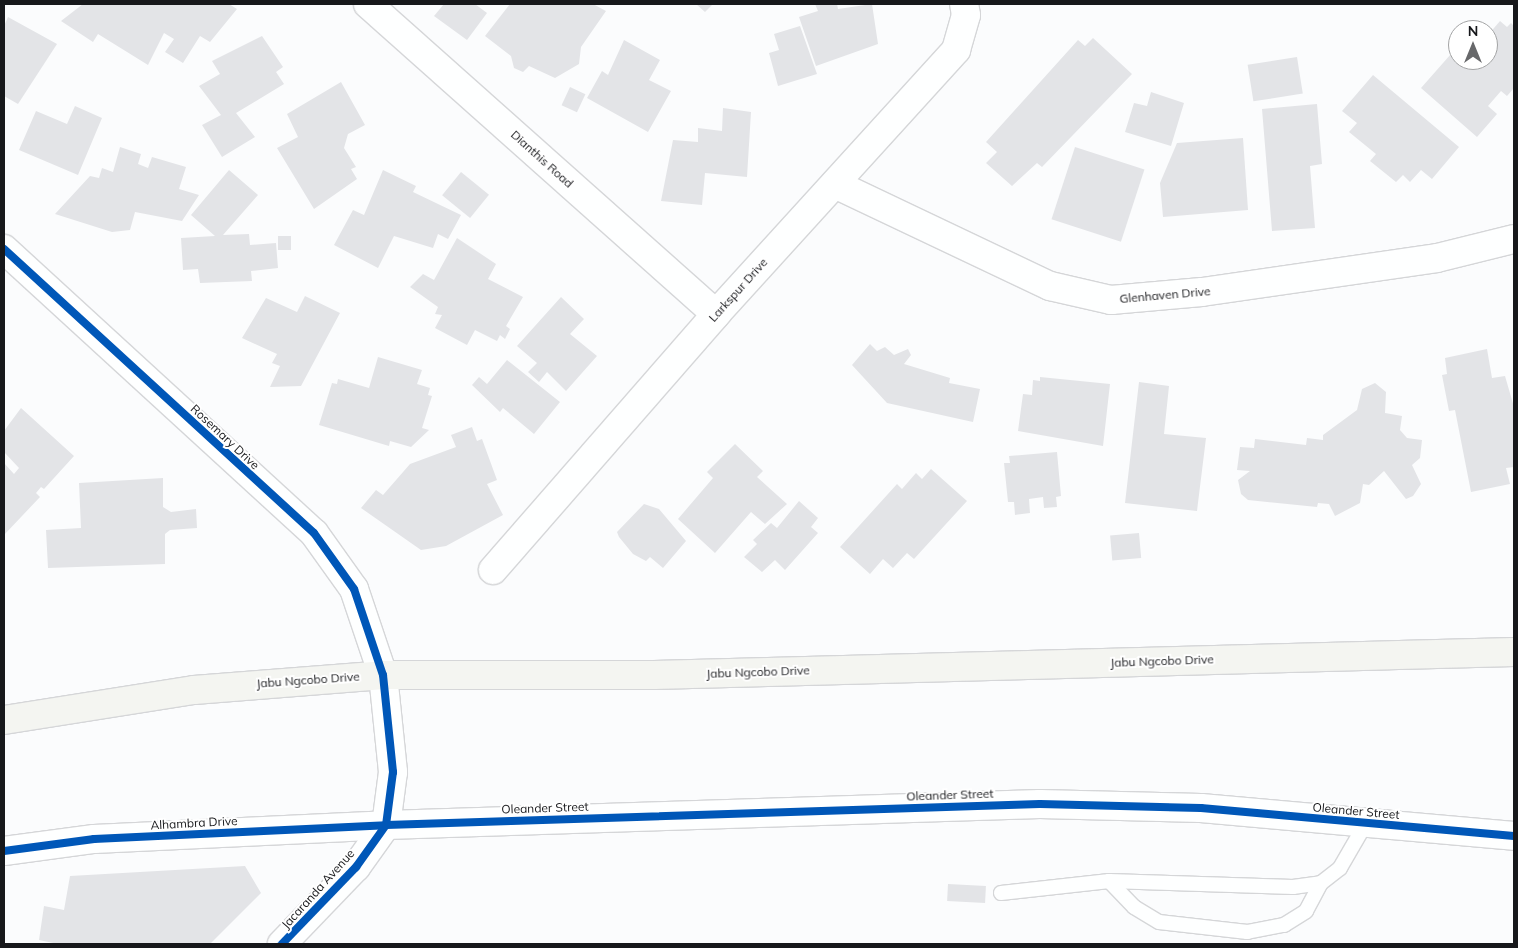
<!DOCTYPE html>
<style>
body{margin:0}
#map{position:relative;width:1518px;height:948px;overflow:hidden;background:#fbfcfd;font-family:Mulish,sans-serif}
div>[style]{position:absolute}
.building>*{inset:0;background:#e3e4e7;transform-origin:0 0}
.roads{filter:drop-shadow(1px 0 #d5d6d8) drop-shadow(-1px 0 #d5d6d8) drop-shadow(0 1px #d5d6d8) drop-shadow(0 -1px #d5d6d8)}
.service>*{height:14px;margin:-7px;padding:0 7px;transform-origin:7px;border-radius:7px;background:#feffff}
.minor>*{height:28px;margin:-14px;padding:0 14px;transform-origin:14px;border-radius:14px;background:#feffff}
.secondary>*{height:28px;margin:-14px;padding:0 14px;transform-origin:14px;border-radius:14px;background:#f4f5f1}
.cycleway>*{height:8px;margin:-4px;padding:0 4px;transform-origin:4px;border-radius:4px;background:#0057b8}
span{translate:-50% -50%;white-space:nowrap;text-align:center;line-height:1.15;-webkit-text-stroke:4px #fff;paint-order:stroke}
.street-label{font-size:12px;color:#17181b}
.frame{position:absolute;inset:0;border:5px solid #17181b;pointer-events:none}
.north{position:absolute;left:1448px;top:20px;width:50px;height:50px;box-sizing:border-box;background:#fff;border:1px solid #a2a3a4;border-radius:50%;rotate:0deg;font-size:14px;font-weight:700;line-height:20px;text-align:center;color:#17181b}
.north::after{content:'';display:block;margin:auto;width:18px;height:22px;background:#67686a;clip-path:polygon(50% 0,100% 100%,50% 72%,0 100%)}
</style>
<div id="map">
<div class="building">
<div style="clip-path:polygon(83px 4px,229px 4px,237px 9px,210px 42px,200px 36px,183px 63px,165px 52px,174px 39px,164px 33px,148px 65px,98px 34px,93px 42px,61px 21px)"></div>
<div style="clip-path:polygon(444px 4px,475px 4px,487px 13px,467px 40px,434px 16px)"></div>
<div style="clip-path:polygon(510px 4px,593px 4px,606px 11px,581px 47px,579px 64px,555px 78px,529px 66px,523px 72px,514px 68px,511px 56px,485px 36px)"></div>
<div style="clip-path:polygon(696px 4px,713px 4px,705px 12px)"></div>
<div style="clip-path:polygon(815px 4px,837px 4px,838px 9px,872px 4px,878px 44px,816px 66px,799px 17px,818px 11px)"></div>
<div style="clip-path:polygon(8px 17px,57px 44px,18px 104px,4px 96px,4px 26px)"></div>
<div style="clip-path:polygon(1500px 21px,1507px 27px,1511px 23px,1514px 26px,1514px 88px,1507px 96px,1501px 91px,1488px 106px,1497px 114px,1477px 137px,1421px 88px,1458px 46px,1458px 60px,1488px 60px,1488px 35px)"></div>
<div style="clip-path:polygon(800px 26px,817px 74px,778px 86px,769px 53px,779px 50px,774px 34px)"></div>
<div style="clip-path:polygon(262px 36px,283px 67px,276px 72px,284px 84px,236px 113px,255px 137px,222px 157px,202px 125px,221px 115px,199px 86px,220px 74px,212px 61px)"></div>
<div style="clip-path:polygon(1093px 38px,1132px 74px,1042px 167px,1037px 163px,1012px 186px,986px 163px,997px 152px,986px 142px,1078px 40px,1085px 46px)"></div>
<div style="clip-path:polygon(624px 40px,660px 60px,649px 80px,671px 91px,648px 132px,587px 98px,602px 71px,608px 75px)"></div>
<div style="left:1297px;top:57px;width:37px;height:50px;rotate:81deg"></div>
<div style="clip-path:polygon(1373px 75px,1459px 147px,1432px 179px,1421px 170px,1410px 182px,1403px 175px,1396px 182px,1370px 161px,1376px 154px,1349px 132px,1357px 123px,1342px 111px)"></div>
<div style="clip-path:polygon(341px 82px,365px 125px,348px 134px,344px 148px,356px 167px,351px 169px,357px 179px,314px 209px,277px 148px,298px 137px,287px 114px)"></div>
<div style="left:570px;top:87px;width:17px;height:20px;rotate:25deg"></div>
<div style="clip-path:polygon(1151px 92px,1184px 103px,1171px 146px,1125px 132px,1134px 103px,1147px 106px)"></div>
<div style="clip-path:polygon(1317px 104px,1322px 164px,1310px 166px,1315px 228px,1272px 231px,1262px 109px)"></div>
<div style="clip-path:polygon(75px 106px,102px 118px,78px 175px,19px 150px,36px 111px,67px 124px)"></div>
<div style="clip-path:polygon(723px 108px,751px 112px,747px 177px,705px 173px,702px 205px,661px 201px,673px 140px,698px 142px,698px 128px,722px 131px)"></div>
<div style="clip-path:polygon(1243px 138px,1248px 210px,1163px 217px,1160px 183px,1177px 143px)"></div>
<div style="clip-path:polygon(120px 147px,141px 154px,138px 164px,148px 168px,152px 157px,186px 167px,179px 189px,199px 195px,182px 221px,135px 212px,130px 230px,112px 232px,55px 214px,90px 176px,99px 178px,102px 168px,113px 172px)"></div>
<div style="left:1075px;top:147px;width:73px;height:76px;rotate:18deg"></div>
<div style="clip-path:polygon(229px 170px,258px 195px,223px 235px,249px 234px,250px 245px,276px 243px,278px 268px,251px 271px,252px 281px,200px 283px,198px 269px,183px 270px,181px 238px,215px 236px,191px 215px)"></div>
<div style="clip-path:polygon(383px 170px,416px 186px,413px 192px,461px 215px,448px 239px,438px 234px,433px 248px,394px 236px,378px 268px,334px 245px,353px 210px,364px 215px)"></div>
<div style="left:461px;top:172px;width:36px;height:30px;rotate:39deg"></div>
<div style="left:278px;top:236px;width:13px;height:14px"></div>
<div style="clip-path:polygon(457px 238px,496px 264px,488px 279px,523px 297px,506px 326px,510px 329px,505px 339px,500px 335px,497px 341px,475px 330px,467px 345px,435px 328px,442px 315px,435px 314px,438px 307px,410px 287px,423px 274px,434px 280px)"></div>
<div style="clip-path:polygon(305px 296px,340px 313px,301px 386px,270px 387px,280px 366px,272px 363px,277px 354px,242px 338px,266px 298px,297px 312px)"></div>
<div style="clip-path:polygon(561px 297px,584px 319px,570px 334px,597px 356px,566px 391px,547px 372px,539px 382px,528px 372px,537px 363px,517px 346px)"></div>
<div style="clip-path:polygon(870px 344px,877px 351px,885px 347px,894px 355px,908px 349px,911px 355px,904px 364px,950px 378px,949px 383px,980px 389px,973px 422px,887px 403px,852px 365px)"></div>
<div style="clip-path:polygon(1487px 349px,1492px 378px,1505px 376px,1514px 407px,1514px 467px,1506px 468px,1510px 484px,1471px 492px,1455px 410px,1449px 411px,1442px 375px,1447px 374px,1445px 358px)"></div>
<div style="clip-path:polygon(378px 357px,422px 370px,417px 384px,430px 388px,428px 395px,432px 396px,422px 428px,429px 430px,411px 447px,390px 441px,389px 446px,319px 425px,332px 383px,337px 384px,338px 379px,369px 388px)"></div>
<div style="clip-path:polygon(507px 360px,560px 402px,534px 434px,503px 408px,500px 412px,472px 385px,479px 377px,487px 384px)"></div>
<div style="clip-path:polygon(1040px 377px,1110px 384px,1103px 446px,1018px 431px,1023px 394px,1032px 395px,1033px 380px,1040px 381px)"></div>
<div style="clip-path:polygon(1139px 382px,1169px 386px,1164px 434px,1206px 438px,1197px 511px,1125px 503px)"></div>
<div style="clip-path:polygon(1375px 383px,1386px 392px,1385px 413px,1402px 416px,1400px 430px,1407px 438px,1422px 440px,1420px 458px,1412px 465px,1421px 484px,1413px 496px,1406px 499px,1384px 471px,1369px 485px,1363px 484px,1360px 503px,1335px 516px,1329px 504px,1318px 503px,1317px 507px,1248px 500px,1241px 494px,1238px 480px,1250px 471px,1237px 470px,1240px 447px,1254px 448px,1255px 439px,1306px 445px,1307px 438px,1323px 440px,1323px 435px,1357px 410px,1362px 389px)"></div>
<div style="clip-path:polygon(21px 408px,74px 456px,44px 489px,41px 487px,36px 493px,40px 497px,4px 535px,4px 463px,14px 474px,19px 468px,4px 452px,4px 431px)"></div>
<div style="clip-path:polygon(472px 427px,477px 441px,482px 439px,497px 480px,487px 484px,503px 515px,446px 546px,421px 550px,361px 508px,376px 490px,383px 495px,410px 464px,456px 447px,451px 435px)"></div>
<div style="clip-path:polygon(735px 444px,763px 471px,757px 477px,787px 504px,765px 524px,751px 512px,715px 553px,678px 519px,713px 478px,707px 472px)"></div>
<div style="clip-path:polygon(1057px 452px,1061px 496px,1056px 497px,1057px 507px,1044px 508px,1043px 497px,1029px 499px,1030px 513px,1015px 515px,1014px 502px,1008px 502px,1004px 463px,1010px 463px,1009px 456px)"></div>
<div style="clip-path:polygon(931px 469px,967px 501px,914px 559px,907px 553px,893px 568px,883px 559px,870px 574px,840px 547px,897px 484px,902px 489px,916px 473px,922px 479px)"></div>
<div style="clip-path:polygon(163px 478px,163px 507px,171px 512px,196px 509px,197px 528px,170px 530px,165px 534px,165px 564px,48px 568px,46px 530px,81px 528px,79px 483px)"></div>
<div style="clip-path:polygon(799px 501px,818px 518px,811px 527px,818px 533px,785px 570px,775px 560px,762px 572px,744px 557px,757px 544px,753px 540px,771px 523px,777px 528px)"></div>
<div style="clip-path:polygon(644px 504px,659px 509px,686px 541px,663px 568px,650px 557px,646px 561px,633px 554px,619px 537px,617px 532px)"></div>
<div style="left:1139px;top:533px;width:25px;height:29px;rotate:85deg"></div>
<div style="clip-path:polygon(245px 866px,261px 893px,210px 944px,58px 944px,39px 940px,44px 906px,64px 910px,70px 876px)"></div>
<div style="left:948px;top:884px;width:38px;height:17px;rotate:3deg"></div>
</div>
<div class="roads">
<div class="service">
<div style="left:1109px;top:881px;width:36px;rotate:46deg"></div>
<div style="left:1134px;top:907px;width:29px;rotate:31deg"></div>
<div style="left:1159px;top:922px;width:89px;rotate:6.5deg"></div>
<div style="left:1247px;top:932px;width:38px;rotate:-11deg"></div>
<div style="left:1284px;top:925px;width:26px;rotate:-32deg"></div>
<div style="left:1306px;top:911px;width:32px;rotate:-62deg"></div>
<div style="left:1001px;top:893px;width:109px;rotate:-6.3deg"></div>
<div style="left:1109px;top:881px;width:184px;rotate:1.9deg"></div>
<div style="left:1293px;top:887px;width:28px;rotate:-8deg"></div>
<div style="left:1321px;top:883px;width:24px;rotate:-38deg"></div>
<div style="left:1340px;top:868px;width:52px;rotate:-60deg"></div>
</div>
<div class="minor">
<div style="left:368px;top:4px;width:466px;rotate:41.7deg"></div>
<div style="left:835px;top:184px;width:238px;rotate:25.4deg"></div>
<div style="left:1050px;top:286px;width:63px;rotate:12.9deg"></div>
<div style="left:1111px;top:300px;width:91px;rotate:-5deg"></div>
<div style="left:1202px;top:292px;width:237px;rotate:-8.2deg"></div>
<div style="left:1437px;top:258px;width:79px;rotate:-13.9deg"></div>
<div style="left:4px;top:249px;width:420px;rotate:42.5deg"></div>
<div style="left:314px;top:533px;width:69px;rotate:54.5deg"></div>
<div style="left:354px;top:589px;width:91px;rotate:71.4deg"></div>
<div style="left:383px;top:675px;width:98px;rotate:84.1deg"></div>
<div style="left:393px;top:772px;width:53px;rotate:97.5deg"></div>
<div style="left:386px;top:825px;width:52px;rotate:125.5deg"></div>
<div style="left:356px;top:867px;width:107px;rotate:133.9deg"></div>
<div style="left:493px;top:570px;width:340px;rotate:-48.9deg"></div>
<div style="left:716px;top:314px;width:357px;rotate:-47.7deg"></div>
<div style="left:956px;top:50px;width:36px;rotate:-74deg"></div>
<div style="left:966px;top:15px;width:11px;rotate:-100deg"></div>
<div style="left:4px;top:851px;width:91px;rotate:-7.6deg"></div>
<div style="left:94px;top:839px;width:292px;rotate:-2.7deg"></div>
<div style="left:386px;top:825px;width:654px;rotate:-1.84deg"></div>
<div style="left:1040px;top:804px;width:161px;rotate:1.4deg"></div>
<div style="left:1201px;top:808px;width:314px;rotate:5.1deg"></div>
</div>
<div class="secondary">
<div style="left:4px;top:720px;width:192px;rotate:-9deg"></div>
<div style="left:194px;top:690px;width:190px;rotate:-4.5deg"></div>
<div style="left:383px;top:675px;width:271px"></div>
<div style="left:654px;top:675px;width:860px;rotate:-1.53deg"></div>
</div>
</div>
<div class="cycleway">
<div style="left:4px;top:249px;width:420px;rotate:42.5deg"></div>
<div style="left:314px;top:533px;width:69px;rotate:54.5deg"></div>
<div style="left:354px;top:589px;width:91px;rotate:71.4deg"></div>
<div style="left:383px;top:675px;width:98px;rotate:84.1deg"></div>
<div style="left:393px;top:772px;width:53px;rotate:97.5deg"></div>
<div style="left:386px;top:825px;width:52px;rotate:125.5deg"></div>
<div style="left:356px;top:867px;width:107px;rotate:133.9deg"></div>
<div style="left:4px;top:851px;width:91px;rotate:-7.6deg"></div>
<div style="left:94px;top:839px;width:292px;rotate:-2.7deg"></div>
<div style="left:386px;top:825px;width:654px;rotate:-1.84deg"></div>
<div style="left:1040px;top:804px;width:161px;rotate:1.4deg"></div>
<div style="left:1201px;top:808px;width:314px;rotate:5.1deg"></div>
</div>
<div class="street-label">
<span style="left:542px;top:159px;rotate:42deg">Dianthis Road</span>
<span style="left:738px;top:290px;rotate:-48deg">Larkspur Drive</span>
<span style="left:1165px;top:295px;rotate:-5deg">Glenhaven Drive</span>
<span style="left:225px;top:437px;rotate:43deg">Rosemary Drive</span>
<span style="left:1162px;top:661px;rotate:-2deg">Jabu Ngcobo Drive</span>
<span style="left:758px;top:672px;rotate:-2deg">Jabu Ngcobo Drive</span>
<span style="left:308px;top:680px;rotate:-4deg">Jabu Ngcobo Drive</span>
<span style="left:950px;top:795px;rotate:-2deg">Oleander Street</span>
<span style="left:545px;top:808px;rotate:-2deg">Oleander Street</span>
<span style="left:1356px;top:811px;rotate:5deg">Oleander Street</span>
<span style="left:194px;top:823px;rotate:-3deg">Alhambra Drive</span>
<span style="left:318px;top:889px;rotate:-48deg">Jacaranda Avenue</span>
</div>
<div class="frame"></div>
<div class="north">N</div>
</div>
